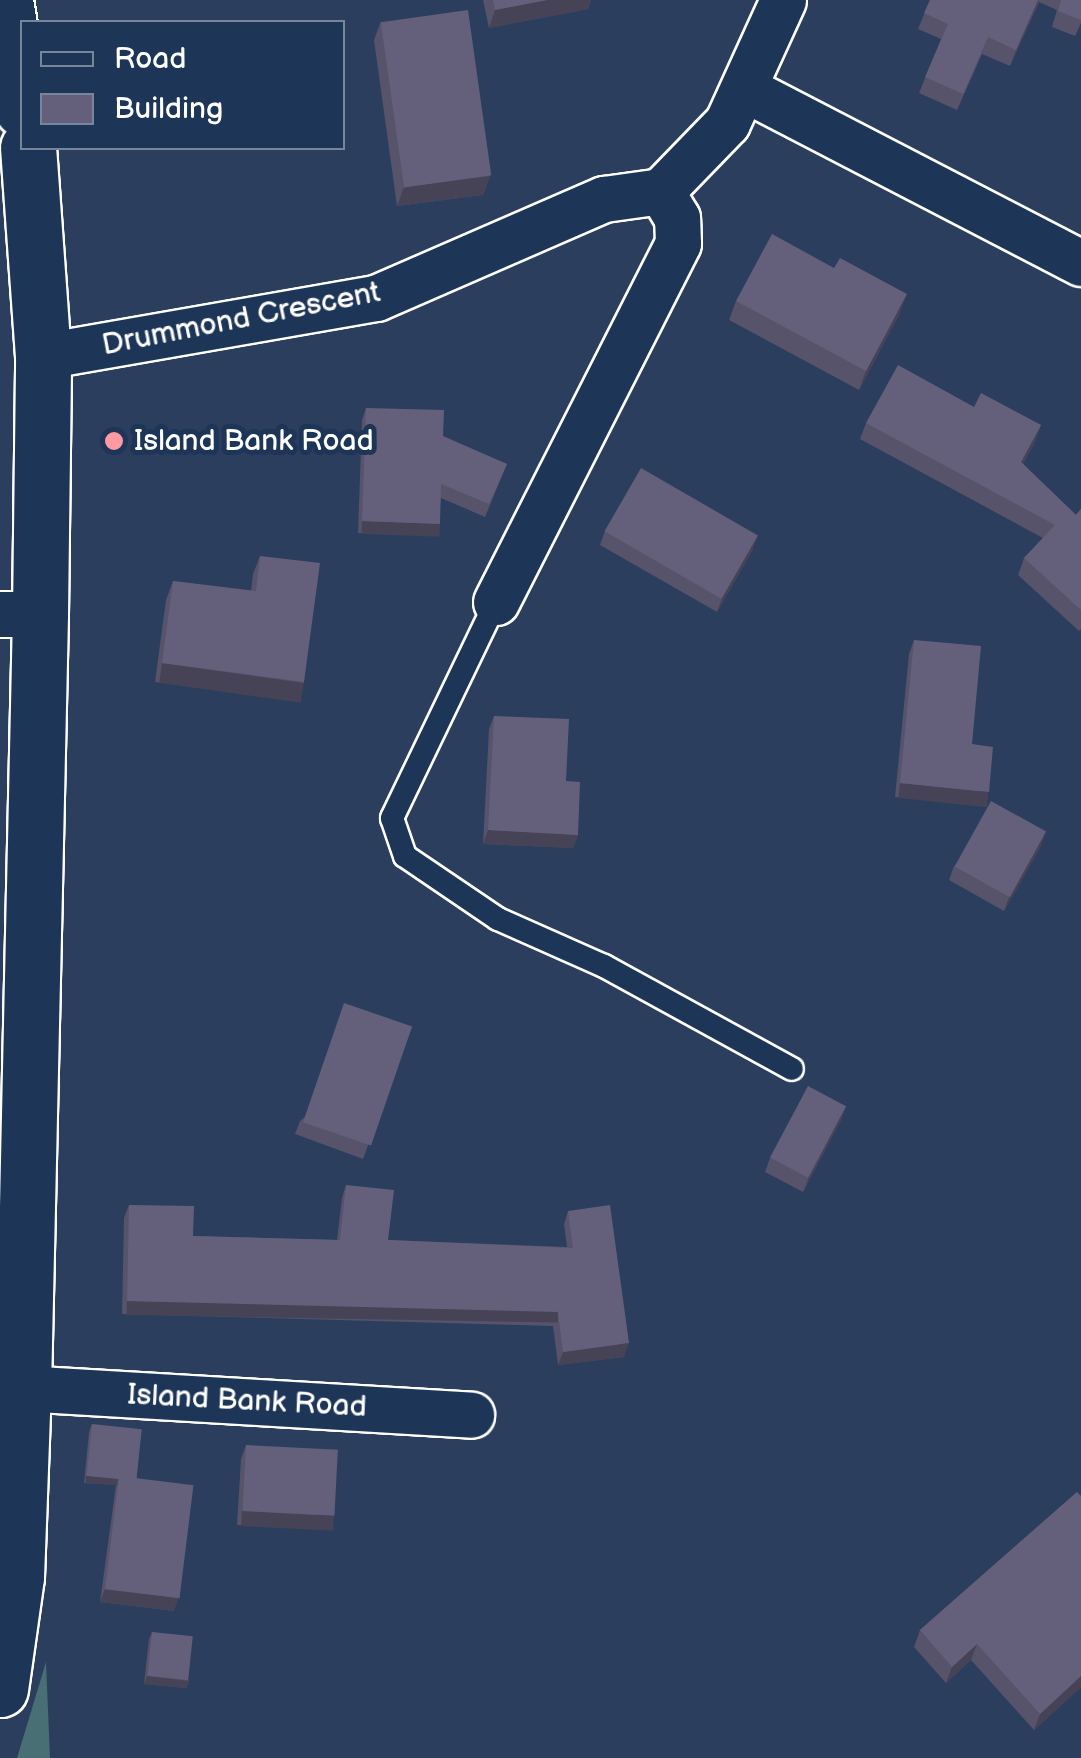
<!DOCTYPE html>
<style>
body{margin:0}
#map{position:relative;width:1081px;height:1758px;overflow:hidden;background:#2b3e5e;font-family:"Balsamiq Sans",sans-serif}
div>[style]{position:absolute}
.green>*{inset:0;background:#476f74}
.roads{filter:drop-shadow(2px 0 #fff) drop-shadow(-2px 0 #fff) drop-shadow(0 2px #fff) drop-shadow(0 -2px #fff)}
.service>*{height:22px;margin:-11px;padding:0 11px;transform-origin:11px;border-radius:11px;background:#1d3557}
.minor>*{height:45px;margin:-22.5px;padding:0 22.5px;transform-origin:22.5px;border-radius:22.5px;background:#1d3557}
.secondary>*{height:55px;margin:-27.5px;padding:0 27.5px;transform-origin:27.5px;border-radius:27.5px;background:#1d3557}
.wall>*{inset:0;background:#56536b}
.shaded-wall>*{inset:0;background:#464357;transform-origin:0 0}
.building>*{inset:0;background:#64607c;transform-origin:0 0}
.dots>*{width:28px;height:28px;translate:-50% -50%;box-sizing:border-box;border:5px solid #1d3557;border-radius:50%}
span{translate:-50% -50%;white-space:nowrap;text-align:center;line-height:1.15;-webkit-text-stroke:10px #1d3557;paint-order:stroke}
.street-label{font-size:30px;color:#fff}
.poi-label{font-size:30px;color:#fff}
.left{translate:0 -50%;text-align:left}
.legend{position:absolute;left:20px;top:20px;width:325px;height:130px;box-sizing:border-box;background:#1d3557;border:2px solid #77869a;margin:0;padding:12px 18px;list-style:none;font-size:30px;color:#fff}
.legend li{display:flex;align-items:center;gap:20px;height:50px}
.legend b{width:50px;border:2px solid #77869a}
</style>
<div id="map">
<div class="green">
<div style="clip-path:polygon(46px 1662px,50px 1758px,17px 1758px)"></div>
</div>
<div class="roads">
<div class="service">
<div style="left:496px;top:602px;width:240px;rotate:115.7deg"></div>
<div style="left:392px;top:818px;width:40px;rotate:71.1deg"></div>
<div style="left:405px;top:856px;width:112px;rotate:34.1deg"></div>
<div style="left:498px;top:919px;width:116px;rotate:23.9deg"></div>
<div style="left:604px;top:966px;width:214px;rotate:28.7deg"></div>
</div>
<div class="minor">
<div style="left:747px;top:90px;width:376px;rotate:27.4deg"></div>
<div style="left:43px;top:356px;width:338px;rotate:-9.9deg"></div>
<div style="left:376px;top:298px;width:249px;rotate:-23.5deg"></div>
<div style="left:604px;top:199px;width:58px;rotate:-8deg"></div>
<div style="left:661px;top:191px;width:95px;rotate:-45.9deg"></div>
<div style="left:727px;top:123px;width:135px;rotate:-65.5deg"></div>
<div style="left:496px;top:602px;width:402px;rotate:-63.1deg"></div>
<div style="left:678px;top:243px;width:25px;rotate:-92deg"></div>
<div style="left:677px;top:218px;width:31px;rotate:-121deg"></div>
<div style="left:0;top:614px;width:40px"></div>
<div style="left:23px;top:1388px;width:449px;rotate:3.4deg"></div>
</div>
<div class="secondary">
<div style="left:5px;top:0;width:110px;rotate:81.1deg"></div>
<div style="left:0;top:1689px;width:113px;rotate:-81.9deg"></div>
<div style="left:16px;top:1577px;width:189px;rotate:-87.9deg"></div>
<div style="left:23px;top:1388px;width:774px;rotate:-88.74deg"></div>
<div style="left:40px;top:614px;width:258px;rotate:-89.3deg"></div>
<div style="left:43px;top:356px;width:209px;rotate:-94.1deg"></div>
</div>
</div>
<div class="wall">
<div style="clip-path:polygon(483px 0,591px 0,588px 9px,489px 28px)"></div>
<div style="clip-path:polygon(930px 0,1081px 0,1081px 23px,1075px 36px,1052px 27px,1057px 10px,1039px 2px,1010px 66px,982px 54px,957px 110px,919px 93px,941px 39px,918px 29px)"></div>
<div style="clip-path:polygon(381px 21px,490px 176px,483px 195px,397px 206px,374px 40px)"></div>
<div style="clip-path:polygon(736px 301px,900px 313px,859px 390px,729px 320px)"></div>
<div style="clip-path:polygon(974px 407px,1041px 425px,1035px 442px,1023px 464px,1076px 515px,1081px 509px,1081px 629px,1079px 631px,1018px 575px,1024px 558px,1043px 538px,860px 439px,866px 423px)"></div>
<div style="clip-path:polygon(366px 408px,507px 464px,485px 517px,441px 498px,435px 536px,358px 533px,362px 420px)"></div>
<div style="clip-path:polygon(605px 531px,753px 549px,717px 612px,600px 545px)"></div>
<div style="clip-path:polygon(260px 556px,304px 682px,297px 701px,155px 682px,166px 600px,173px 581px,251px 591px,253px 574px)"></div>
<div style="clip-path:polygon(914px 640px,972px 744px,984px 806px,895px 797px,909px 654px)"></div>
<div style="clip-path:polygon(494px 716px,566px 781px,578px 835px,573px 848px,483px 844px,489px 729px)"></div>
<div style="clip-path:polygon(1041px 846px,1004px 911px,949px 880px,954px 866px)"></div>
<div style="clip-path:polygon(412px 1027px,363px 1159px,295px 1134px,300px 1121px)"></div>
<div style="clip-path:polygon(846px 1106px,841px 1120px,803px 1192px,765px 1172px,770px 1158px)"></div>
<div style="clip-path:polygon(346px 1185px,388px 1240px,567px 1247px,564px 1224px,568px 1211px,624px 1357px,558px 1365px,553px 1326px,122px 1314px,124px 1218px,129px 1205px,193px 1236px,337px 1240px,342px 1198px)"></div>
<div style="clip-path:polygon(92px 1424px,137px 1478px,174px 1611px,100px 1602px,116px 1485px,84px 1483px,89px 1432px)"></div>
<div style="clip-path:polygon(246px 1445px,329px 1530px,237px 1525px,241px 1459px)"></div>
<div style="clip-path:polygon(1077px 1492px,1081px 1687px,1034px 1730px,971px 1660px,946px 1683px,914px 1647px,920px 1630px)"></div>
<div style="clip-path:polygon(152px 1632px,189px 1681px,186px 1688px,144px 1684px,149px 1639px)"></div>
</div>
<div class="shaded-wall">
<div style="clip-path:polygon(547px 0,591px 0,588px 9px,489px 28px,495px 10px)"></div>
<div style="clip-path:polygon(1038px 0,1039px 0,1010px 66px,1016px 50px)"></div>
<div style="clip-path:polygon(490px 176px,483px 195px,397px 206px,404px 187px)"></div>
<div style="clip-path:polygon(907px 294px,900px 313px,859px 390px,866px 371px)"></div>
<div style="clip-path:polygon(1041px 425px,1035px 442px,1015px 479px,1021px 462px)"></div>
<div style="left:362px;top:521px;width:78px;height:13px;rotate:2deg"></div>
<div style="clip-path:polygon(758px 535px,753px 549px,717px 612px,722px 598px)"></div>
<div style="left:162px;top:663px;width:143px;height:20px;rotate:8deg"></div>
<div style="left:900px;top:783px;width:89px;height:15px;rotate:6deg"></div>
<div style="clip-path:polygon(488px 830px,578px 835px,573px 848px,483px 844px)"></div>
<div style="clip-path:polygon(1046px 832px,1041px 846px,1004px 911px,1009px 897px)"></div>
<div style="clip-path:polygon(846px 1106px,841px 1120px,803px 1192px,808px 1179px)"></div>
<div style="left:127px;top:1301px;width:431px;height:14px;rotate:1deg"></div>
<div style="clip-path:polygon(629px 1343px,624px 1357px,558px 1365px,563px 1352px)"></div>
<div style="left:86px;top:1476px;width:32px;height:7px;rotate:4deg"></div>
<div style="left:242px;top:1511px;width:92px;height:15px;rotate:3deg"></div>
<div style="clip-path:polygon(105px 1589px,179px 1597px,174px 1611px,100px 1602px)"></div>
<div style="clip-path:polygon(977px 1644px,971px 1660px,946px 1683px,952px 1667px)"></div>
<div style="clip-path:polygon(147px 1676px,189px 1681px,186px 1688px,144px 1684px)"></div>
<div style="clip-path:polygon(1081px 1676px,1081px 1687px,1034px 1730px,1040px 1714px)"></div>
</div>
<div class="building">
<div style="clip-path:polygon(493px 0,547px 0,495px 10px)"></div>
<div style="clip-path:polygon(930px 0,1038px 0,1016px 50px,988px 37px,963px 94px,925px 77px,948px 24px,924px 13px)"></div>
<div style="clip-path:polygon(1061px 0,1081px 0,1081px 20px,1058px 11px)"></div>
<div style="left:468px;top:10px;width:167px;height:88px;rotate:82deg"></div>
<div style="clip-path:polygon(772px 234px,834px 268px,840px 258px,907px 294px,866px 371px,736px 301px)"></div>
<div style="clip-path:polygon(898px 365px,974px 407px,981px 393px,1041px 425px,1021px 462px,1076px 515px,1081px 509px,1081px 610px,1024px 558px,1055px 525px,866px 423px)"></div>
<div style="clip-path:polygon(366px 408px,444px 410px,443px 436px,507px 464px,489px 504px,441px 484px,440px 524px,362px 521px)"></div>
<div style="left:641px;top:468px;width:135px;height:73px;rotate:30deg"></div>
<div style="clip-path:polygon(260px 556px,320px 563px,304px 682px,162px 663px,173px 581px,256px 591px)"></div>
<div style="clip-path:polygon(914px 640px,981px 646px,972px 744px,993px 747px,989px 792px,900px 783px)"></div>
<div style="clip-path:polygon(494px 716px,569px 719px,566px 781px,580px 782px,578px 835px,488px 830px)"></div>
<div style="left:991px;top:801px;width:63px;height:75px;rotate:29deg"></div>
<div style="left:344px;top:1003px;width:72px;height:126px;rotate:19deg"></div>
<div style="left:808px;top:1086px;width:43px;height:81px;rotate:28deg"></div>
<div style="clip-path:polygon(346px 1185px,394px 1190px,388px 1240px,573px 1248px,568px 1211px,610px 1205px,629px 1343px,563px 1352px,558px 1312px,127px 1301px,129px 1205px,194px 1206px,193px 1236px,340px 1240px)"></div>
<div style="left:92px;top:1424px;width:50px;height:52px;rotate:6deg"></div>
<div style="left:246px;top:1445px;width:92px;height:66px;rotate:3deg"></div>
<div style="left:119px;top:1476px;width:75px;height:114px;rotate:7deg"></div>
<div style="clip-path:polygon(1077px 1492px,1081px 1496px,1081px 1676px,1040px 1714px,977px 1644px,952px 1667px,920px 1630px)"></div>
<div style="left:152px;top:1632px;width:41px;height:44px;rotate:6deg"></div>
</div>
<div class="dots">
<div style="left:114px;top:441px;background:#ff9aa2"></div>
</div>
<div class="street-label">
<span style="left:241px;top:319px;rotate:-11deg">Drummond Crescent</span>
<span style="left:247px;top:1401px;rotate:3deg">Island Bank Road</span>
</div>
<div class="poi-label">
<span class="left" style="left:134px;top:441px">Island Bank Road</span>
</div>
<ul class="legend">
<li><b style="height:12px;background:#1d3557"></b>Road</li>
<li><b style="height:28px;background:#64607c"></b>Building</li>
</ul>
</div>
